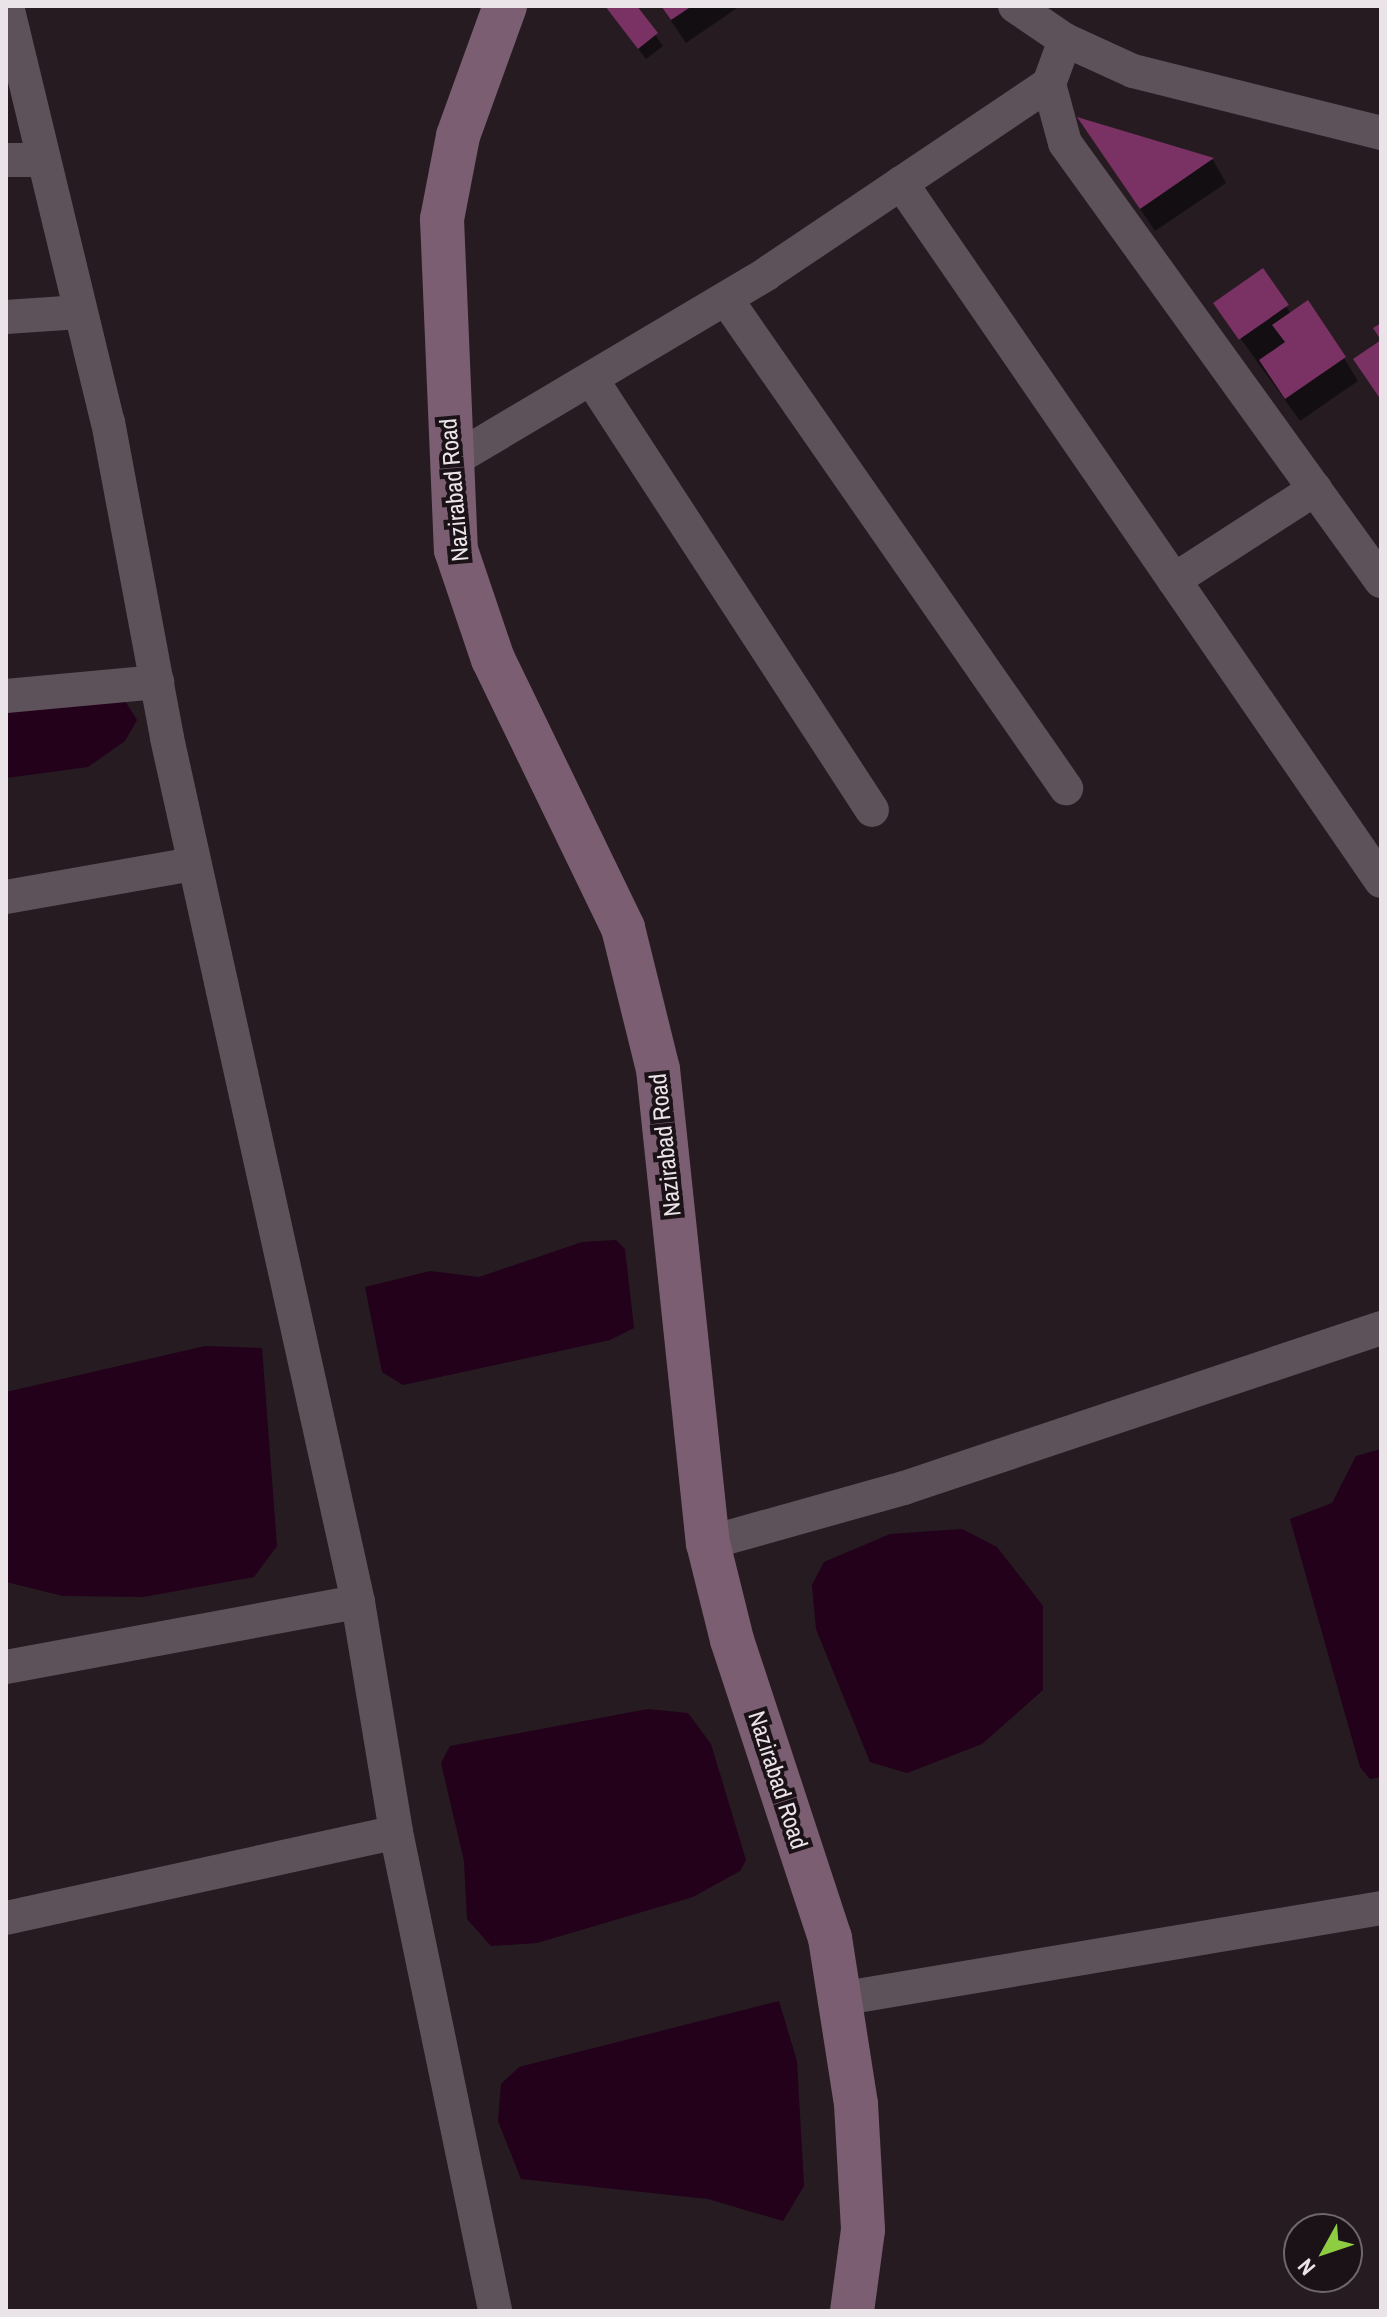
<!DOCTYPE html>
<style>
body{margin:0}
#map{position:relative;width:1387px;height:2317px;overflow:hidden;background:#251b21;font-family:"Archivo Narrow",sans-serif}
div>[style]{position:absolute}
.water>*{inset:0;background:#23011a}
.shadow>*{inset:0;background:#0007}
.building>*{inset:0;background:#7a3164;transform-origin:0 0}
.street>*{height:34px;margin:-17px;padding:0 17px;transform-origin:17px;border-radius:17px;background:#5d5259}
.secondary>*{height:44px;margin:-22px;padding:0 22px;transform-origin:22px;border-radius:22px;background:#7b5e71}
span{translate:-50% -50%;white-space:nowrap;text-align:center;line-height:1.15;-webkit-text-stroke:8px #1b1218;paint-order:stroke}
.street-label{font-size:24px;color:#eae4e8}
.frame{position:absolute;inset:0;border:8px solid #eae4e8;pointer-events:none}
.north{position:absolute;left:1283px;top:2213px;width:80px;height:80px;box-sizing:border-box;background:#1b1218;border:2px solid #6e666b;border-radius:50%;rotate:230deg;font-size:22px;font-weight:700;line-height:32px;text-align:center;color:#eae4e8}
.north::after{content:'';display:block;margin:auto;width:28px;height:36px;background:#8ecd42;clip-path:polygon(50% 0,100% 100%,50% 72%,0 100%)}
</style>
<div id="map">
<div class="water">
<i style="clip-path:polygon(120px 693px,137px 720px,125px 741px,88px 767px,6px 778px,6px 703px)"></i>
<i style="clip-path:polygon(616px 1240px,625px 1249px,634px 1328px,610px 1340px,403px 1385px,382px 1372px,365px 1287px,430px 1271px,479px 1277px,582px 1242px)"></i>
<i style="clip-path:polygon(205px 1346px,262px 1348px,277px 1546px,254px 1577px,143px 1597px,63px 1596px,6px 1582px,6px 1392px)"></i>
<i style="clip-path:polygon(1381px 1449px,1381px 1777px,1370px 1779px,1360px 1767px,1290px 1519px,1332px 1503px,1356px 1456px)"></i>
<i style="clip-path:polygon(962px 1529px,997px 1547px,1043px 1606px,1043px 1690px,982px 1744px,907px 1773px,870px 1762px,816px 1629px,812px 1585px,824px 1562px,890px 1534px)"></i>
<i style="clip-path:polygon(648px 1709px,688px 1713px,711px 1744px,746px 1860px,740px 1871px,693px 1897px,537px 1943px,491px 1946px,467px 1919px,464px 1861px,441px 1763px,450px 1746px)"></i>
<i style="clip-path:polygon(779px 2001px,797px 2061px,804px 2186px,783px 2221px,708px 2199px,521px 2179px,498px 2121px,501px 2084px,519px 2067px)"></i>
</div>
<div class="shadow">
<i style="clip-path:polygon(606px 6px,635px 6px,663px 46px,646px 59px)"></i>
<i style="clip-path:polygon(661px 6px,740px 6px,686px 43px)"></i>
<i style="clip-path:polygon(1081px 121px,1213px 160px,1226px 183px,1155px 231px)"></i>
<i style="clip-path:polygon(1262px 271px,1291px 314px,1344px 358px,1358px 381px,1300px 421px,1215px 303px)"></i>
</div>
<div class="building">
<i style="clip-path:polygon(605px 6px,637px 6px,658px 33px,638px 49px)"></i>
<i style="clip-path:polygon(661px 6px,692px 6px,671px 20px)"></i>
<i style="clip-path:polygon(1077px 117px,1214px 158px,1140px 209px)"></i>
<i style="left:1263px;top:268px;width:45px;height:61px;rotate:55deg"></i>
<i style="clip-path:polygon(1308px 300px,1346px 357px,1285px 399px,1259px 360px,1285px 342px,1272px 325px)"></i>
<i style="clip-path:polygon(1381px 323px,1381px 400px,1353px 359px,1381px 340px,1373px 328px)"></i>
</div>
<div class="street">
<i style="left:7px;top:6px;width:428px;rotate:76.4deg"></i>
<i style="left:108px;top:422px;width:321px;rotate:79.4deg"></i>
<i style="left:167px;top:738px;width:885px;rotate:77.53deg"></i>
<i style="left:358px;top:1602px;width:233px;rotate:80.6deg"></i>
<i style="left:396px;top:1832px;width:489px;rotate:78.3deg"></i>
<i style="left:1015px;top:6px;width:60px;rotate:34.2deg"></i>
<i style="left:1065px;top:40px;width:75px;rotate:24.5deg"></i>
<i style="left:1133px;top:71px;width:256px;rotate:14deg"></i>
<i style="left:1065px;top:40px;width:47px;rotate:110deg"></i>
<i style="left:1049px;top:84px;width:61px;rotate:74.8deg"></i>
<i style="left:1065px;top:143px;width:540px;rotate:54.19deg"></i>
<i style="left:6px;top:160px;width:37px"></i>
<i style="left:901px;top:183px;width:847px;rotate:55.48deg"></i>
<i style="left:726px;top:299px;width:596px;rotate:55.19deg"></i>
<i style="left:6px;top:317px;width:74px;rotate:-3.9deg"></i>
<i style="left:592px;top:380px;width:513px;rotate:56.93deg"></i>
<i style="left:450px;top:462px;width:368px;rotate:-30.7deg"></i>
<i style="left:766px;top:274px;width:341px;rotate:-33.9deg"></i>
<i style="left:1174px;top:580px;width:168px;rotate:-32.8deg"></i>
<i style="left:6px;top:696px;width:152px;rotate:-5.3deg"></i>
<i style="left:6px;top:897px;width:191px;rotate:-10deg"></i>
<i style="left:708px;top:1543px;width:204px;rotate:-15.7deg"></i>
<i style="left:904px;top:1488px;width:503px;rotate:-18.54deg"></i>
<i style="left:6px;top:1667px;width:358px;rotate:-10.5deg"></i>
<i style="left:6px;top:1918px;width:399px;rotate:-12.4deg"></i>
<i style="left:839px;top:1999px;width:550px;rotate:-9.53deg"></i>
</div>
<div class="secondary">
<i style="left:505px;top:6px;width:138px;rotate:109.9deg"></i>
<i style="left:458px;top:136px;width:85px;rotate:100.9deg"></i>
<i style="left:442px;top:219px;width:331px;rotate:87.6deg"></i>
<i style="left:456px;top:550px;width:115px;rotate:71.3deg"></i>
<i style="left:493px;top:659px;width:299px;rotate:64.2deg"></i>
<i style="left:623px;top:928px;width:145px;rotate:76.1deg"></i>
<i style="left:658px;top:1069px;width:477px;rotate:84deg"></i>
<i style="left:708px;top:1543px;width:100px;rotate:76.1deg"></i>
<i style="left:732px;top:1640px;width:314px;rotate:71.8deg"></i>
<i style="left:830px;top:1938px;width:168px;rotate:81.1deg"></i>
<i style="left:856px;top:2104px;width:126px;rotate:86.8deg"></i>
<i style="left:863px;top:2230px;width:82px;rotate:97.7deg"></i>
</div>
<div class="street-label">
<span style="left:454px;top:490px;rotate:-95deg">Nazirabad Road</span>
<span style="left:665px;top:1145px;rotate:-96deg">Nazirabad Road</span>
<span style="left:778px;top:1780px;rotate:72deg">Nazirabad Road</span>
</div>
<div class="frame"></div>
<div class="north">N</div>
</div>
